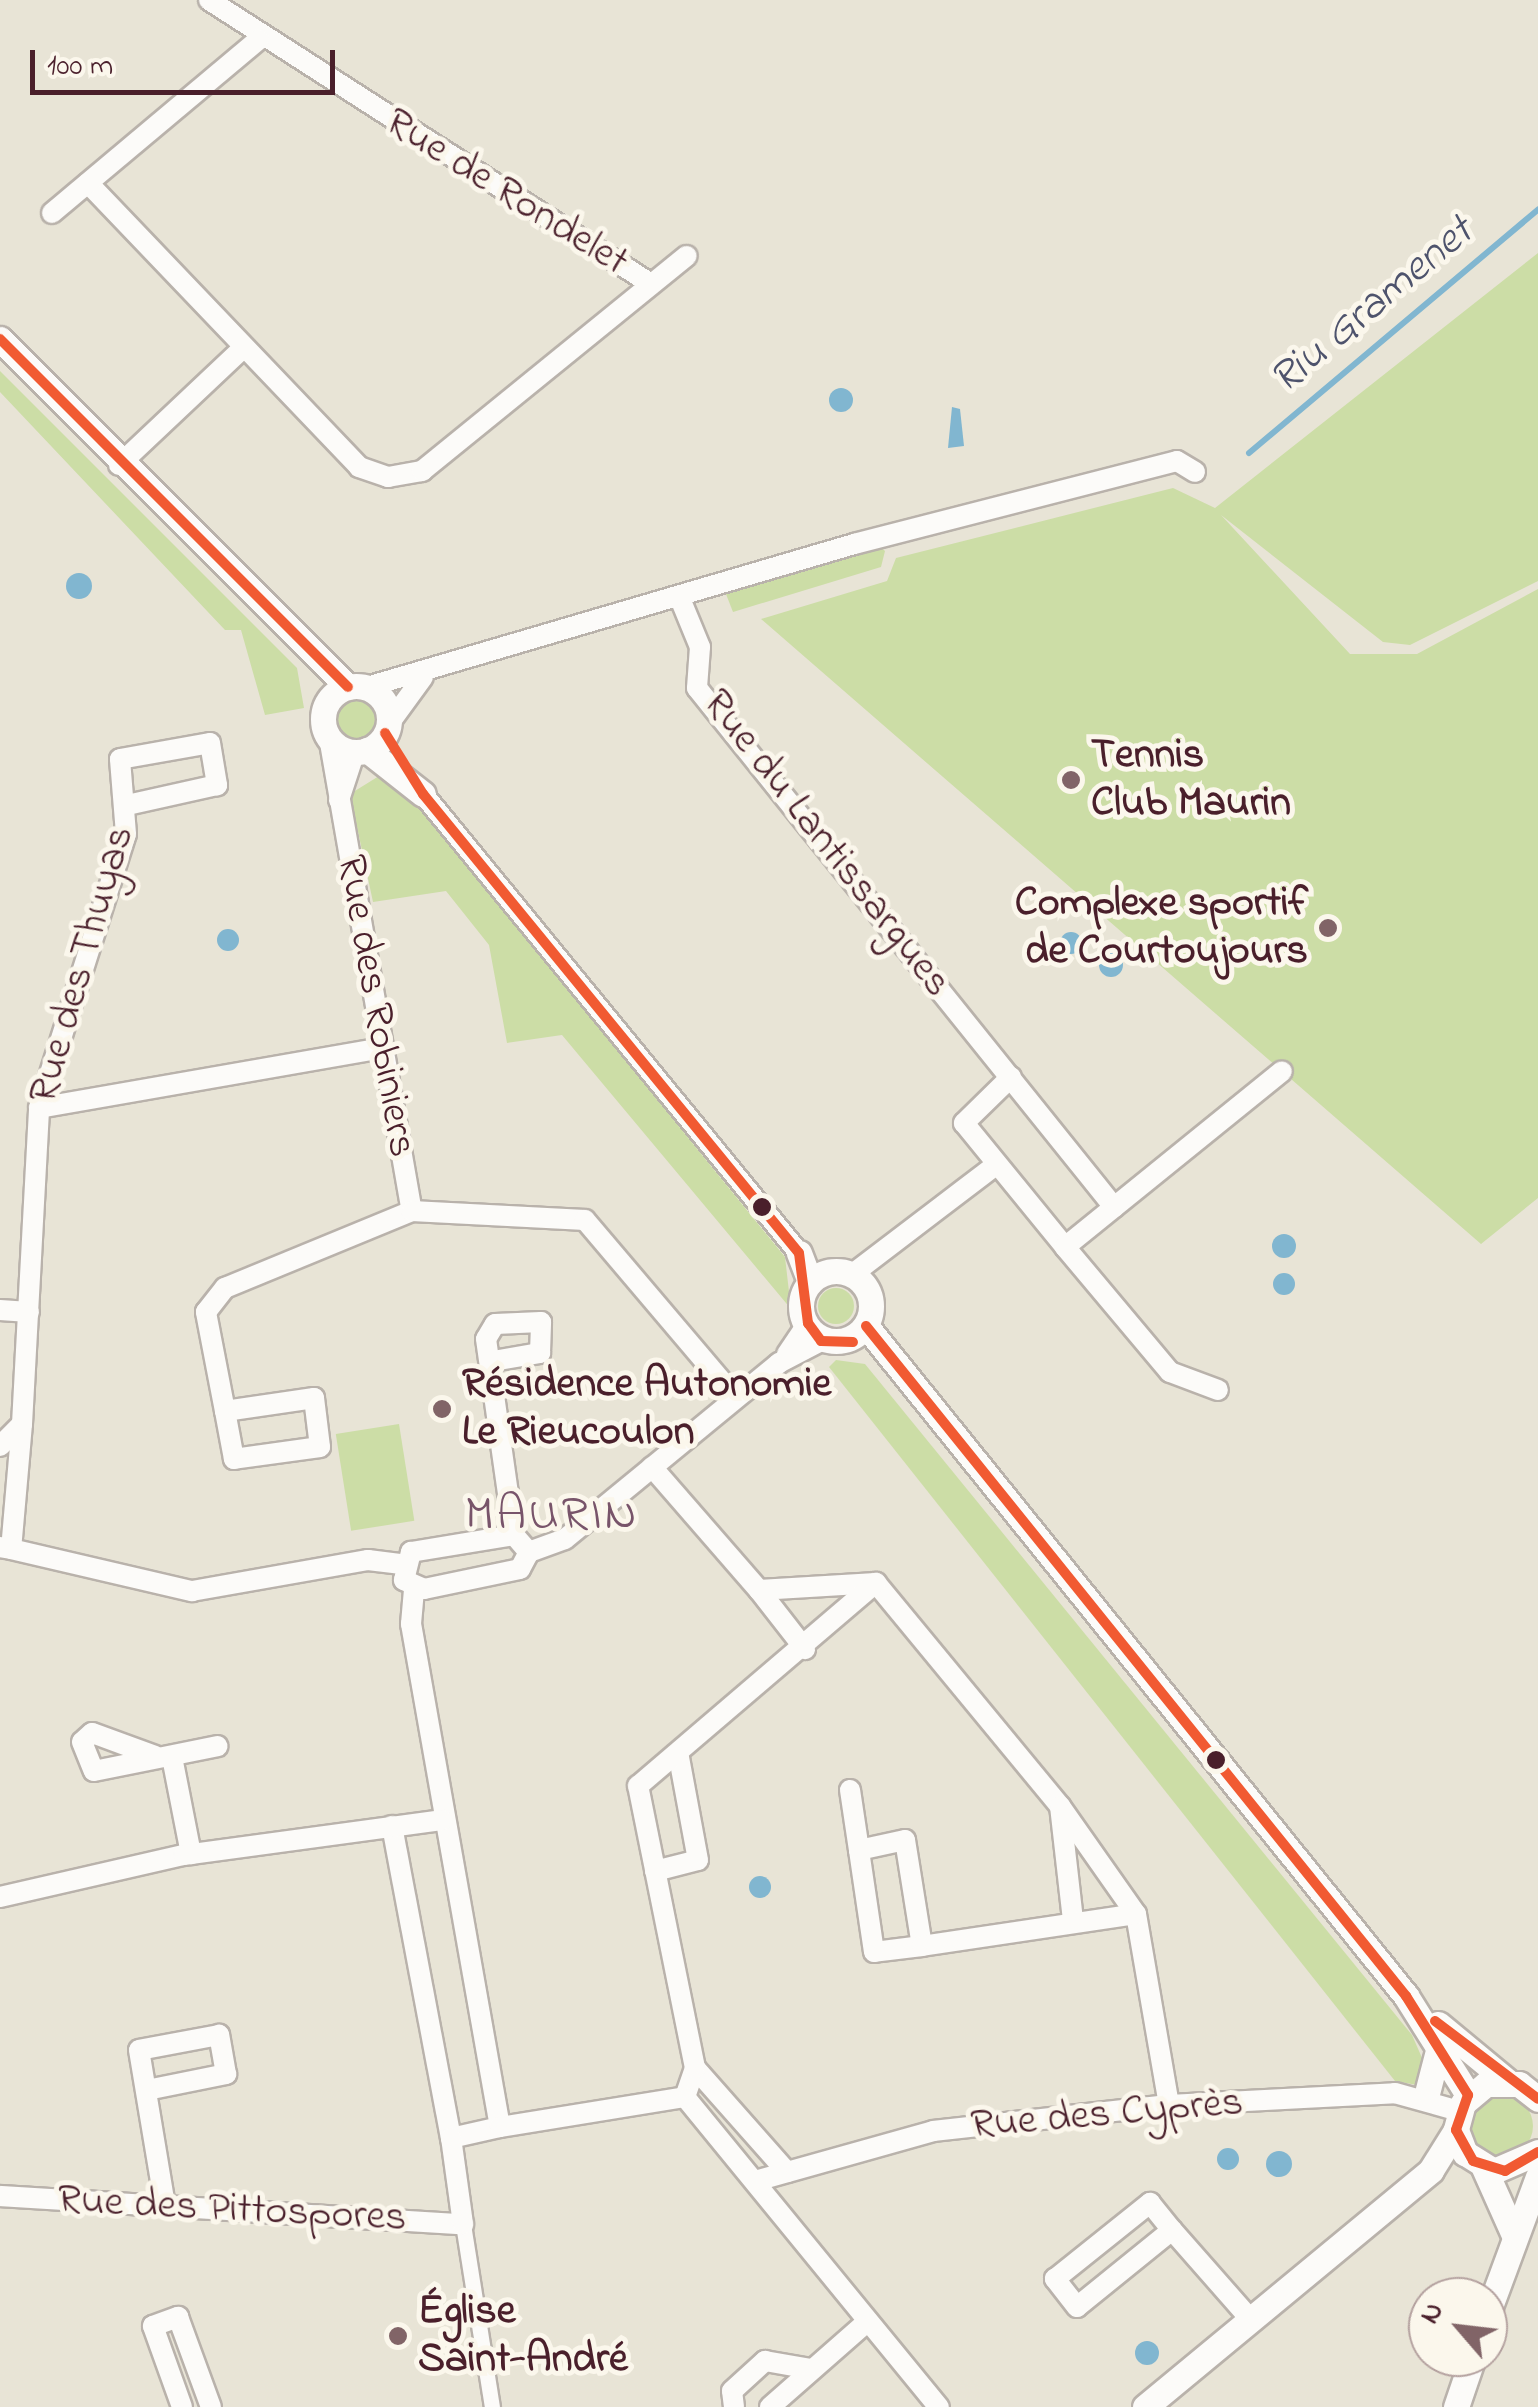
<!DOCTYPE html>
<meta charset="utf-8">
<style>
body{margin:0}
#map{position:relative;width:1538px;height:2407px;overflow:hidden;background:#e8e4d6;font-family:"Indie Flower",sans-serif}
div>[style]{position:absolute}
.green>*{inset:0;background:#ccdda6;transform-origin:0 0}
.round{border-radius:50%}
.water>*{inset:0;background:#81b6d0}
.stream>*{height:6px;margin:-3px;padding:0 3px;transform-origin:3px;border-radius:3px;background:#81b6d0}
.roads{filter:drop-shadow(2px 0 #b9b2ab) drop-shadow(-2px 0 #b9b2ab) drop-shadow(0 2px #b9b2ab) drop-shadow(0 -2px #b9b2ab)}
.pedestrian>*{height:15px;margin:-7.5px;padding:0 7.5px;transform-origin:7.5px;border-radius:7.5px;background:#fcfbf9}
.minor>*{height:20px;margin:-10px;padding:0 10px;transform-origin:10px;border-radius:10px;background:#fcfbf9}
.tertiary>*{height:25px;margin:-12.5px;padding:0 12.5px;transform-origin:12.5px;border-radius:12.5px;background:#fcfbf9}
.tertiary>.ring{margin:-12.5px;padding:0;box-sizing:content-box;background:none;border:25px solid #fcfbf9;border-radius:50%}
.bus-1>*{height:10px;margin:-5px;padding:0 5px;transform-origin:5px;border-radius:5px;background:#f15a32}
.dots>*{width:28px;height:28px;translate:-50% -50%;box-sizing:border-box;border:5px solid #fbf7ec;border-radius:50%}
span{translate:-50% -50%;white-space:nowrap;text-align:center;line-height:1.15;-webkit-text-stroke:10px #fbf7ec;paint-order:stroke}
.street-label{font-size:42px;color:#4a1f2b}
.poi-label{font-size:42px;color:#4a1f2b;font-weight:700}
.left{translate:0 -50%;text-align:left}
.right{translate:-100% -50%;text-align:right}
.water-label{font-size:45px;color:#4e536c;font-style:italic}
.quarter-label{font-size:48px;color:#78546a;letter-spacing:2.5px}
.north{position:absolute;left:1408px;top:2277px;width:100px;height:100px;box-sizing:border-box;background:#fbf7ec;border:2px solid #b4a19f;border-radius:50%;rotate:298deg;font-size:28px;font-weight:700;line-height:40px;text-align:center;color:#4a1f2b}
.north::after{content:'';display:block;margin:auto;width:35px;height:45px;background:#816467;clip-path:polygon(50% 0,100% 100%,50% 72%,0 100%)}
.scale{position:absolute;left:30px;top:50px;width:305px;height:45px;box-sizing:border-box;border:5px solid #4a1f2b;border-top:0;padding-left:12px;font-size:30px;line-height:35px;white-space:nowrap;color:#4a1f2b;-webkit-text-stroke:8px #fbf7ec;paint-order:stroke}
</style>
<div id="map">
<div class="green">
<i style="clip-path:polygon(1538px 253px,1538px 581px,1410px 645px,1383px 642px,1221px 515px,1350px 654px,1417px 654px,1538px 589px,1538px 1198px,1481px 1244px,761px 619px,887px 581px,896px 558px,1173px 488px,1215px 508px)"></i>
<i style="clip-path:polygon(0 371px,297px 668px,304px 708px,265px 715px,241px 630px,225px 630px,0 392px)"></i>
<i style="clip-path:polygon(877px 544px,885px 551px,881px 567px,733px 612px,724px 589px)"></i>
<i class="round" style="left:337px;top:699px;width:40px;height:40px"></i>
<i style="clip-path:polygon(379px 776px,412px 798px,785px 1257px,791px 1309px,562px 1035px,507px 1043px,489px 945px,446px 891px,373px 902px,350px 794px)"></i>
<i class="round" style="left:818px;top:1288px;width:36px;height:36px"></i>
<i style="clip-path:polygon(836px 1360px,865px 1364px,1412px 2035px,1426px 2067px,1417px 2085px,1395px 2081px,829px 1367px)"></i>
<i style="left:399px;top:1424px;width:98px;height:64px;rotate:81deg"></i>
<i class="round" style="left:1471px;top:2095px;width:62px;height:62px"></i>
</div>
<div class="water">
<i class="round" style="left:829px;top:388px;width:24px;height:24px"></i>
<i style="clip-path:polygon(952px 407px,960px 409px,964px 446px,948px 448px)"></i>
<i class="round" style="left:66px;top:573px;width:26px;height:26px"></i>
<i class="round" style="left:217px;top:929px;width:22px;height:22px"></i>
<i class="round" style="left:1060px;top:932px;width:22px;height:22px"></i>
<i class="round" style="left:1099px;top:953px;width:24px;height:24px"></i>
<i class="round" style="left:1272px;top:1234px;width:24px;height:24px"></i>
<i class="round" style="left:1273px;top:1273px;width:22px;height:22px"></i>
<i class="round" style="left:749px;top:1876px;width:22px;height:22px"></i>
<i class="round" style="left:1217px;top:2148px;width:22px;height:22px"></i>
<i class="round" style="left:1266px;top:2151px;width:26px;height:26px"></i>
<i class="round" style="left:1135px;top:2341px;width:24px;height:24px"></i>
</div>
<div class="stream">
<i style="left:1249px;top:453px;width:378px;rotate:-40.1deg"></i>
</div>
<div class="roads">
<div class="pedestrian">
<i style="left:463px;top:2224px;width:185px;rotate:81deg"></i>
</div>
<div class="minor">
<i style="left:209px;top:0;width:525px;rotate:32.72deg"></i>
<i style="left:88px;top:183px;width:393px;rotate:46.3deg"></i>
<i style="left:359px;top:467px;width:31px;rotate:19deg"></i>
<i style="left:388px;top:477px;width:35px;rotate:-10deg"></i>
<i style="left:422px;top:471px;width:341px;rotate:-39.1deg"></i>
<i style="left:52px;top:213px;width:270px;rotate:-40deg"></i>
<i style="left:119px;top:465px;width:169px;rotate:-43.3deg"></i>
<i style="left:679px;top:596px;width:55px;rotate:67.6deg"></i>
<i style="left:700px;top:647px;width:41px;rotate:94.2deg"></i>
<i style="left:697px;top:688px;width:666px;rotate:51.22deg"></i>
<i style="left:367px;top:687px;width:508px;rotate:-16.36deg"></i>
<i style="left:854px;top:544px;width:333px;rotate:-14.4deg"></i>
<i style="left:1177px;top:461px;width:21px;rotate:31deg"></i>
<i style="left:388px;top:725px;width:59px;rotate:-53.9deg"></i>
<i style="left:329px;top:737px;width:481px;rotate:80.1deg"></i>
<i style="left:423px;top:794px;width:593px;rotate:50.68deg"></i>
<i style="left:339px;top:800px;width:52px;rotate:-71.9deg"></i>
<i style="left:1011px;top:1077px;width:66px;rotate:135.6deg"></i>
<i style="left:964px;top:1123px;width:160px;rotate:50.8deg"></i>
<i style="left:1065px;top:1247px;width:279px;rotate:-39deg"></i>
<i style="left:39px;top:1108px;width:348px;rotate:-9.9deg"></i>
<i style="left:1065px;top:1247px;width:163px;rotate:50deg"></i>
<i style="left:1170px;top:1372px;width:51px;rotate:20.6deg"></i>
<i style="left:854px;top:1273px;width:178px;rotate:-37.3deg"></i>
<i style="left:0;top:1310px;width:29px;rotate:4deg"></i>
<i style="left:787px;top:1354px;width:37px;rotate:-56deg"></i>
<i style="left:493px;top:1361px;width:48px;rotate:-9.7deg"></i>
<i style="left:540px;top:1353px;width:31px;rotate:-88deg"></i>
<i style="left:541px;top:1322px;width:46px;rotate:177.5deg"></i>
<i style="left:495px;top:1324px;width:17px;rotate:121deg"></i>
<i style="left:486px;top:1339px;width:198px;rotate:81.9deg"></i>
<i style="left:314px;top:1398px;width:49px;rotate:83deg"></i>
<i style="left:320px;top:1447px;width:87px;rotate:172.1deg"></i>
<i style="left:234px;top:1459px;width:49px;rotate:-100.6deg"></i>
<i style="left:225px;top:1411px;width:90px;rotate:-8.3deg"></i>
<i style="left:225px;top:1411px;width:101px;rotate:-100.9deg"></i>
<i style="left:206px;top:1312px;width:31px;rotate:-52deg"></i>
<i style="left:225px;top:1288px;width:202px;rotate:-22.4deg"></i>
<i style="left:412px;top:1211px;width:173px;rotate:3deg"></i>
<i style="left:585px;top:1220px;width:233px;rotate:49.7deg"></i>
<i style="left:22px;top:1424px;width:316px;rotate:-86.9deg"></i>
<i style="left:39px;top:1108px;width:287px;rotate:-72.4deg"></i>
<i style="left:126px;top:834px;width:75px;rotate:-94.6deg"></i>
<i style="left:120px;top:759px;width:91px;rotate:-10.1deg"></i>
<i style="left:210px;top:743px;width:43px;rotate:80.5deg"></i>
<i style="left:217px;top:785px;width:92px;rotate:167.5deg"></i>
<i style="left:0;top:1446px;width:31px;rotate:-45deg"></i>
<i style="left:22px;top:1424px;width:125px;rotate:95deg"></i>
<i style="left:11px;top:1549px;width:11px;rotate:-170deg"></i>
<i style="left:652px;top:1467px;width:163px;rotate:49deg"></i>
<i style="left:759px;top:1590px;width:117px;rotate:-3.4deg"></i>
<i style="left:876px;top:1583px;width:289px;rotate:50.5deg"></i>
<i style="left:1060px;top:1806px;width:132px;rotate:54.9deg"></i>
<i style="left:1136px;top:1914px;width:194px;rotate:80.2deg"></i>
<i style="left:514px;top:1535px;width:23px;rotate:49deg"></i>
<i style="left:529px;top:1552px;width:19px;rotate:118deg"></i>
<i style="left:520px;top:1569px;width:98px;rotate:168.2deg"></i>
<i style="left:424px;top:1589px;width:22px;rotate:-156deg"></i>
<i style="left:404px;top:1580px;width:29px;rotate:-76deg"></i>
<i style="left:411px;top:1552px;width:104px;rotate:-9.4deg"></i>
<i style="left:11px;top:1549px;width:186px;rotate:13.1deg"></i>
<i style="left:192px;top:1591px;width:179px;rotate:-10deg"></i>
<i style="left:368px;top:1560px;width:34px;rotate:7deg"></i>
<i style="left:529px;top:1552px;width:38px;rotate:-20deg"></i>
<i style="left:565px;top:1539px;width:277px;rotate:-39.4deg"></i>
<i style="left:779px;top:1363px;width:47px;rotate:-27.6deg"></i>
<i style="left:759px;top:1590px;width:75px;rotate:52.1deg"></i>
<i style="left:155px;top:1756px;width:67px;rotate:-159.9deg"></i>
<i style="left:92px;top:1733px;width:13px;rotate:138deg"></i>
<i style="left:82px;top:1742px;width:31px;rotate:68deg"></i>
<i style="left:94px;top:1771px;width:126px;rotate:-11.4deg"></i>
<i style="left:172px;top:1757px;width:99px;rotate:78.9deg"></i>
<i style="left:850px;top:1790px;width:61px;rotate:81.5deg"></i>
<i style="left:1060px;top:1806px;width:115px;rotate:83.5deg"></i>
<i style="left:392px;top:1826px;width:318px;rotate:79.3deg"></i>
<i style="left:451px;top:2138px;width:50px;rotate:-12.7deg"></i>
<i style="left:500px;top:2127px;width:511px;rotate:-100.03deg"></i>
<i style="left:411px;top:1624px;width:35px;rotate:-85deg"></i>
<i style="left:905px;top:1840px;width:107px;rotate:80.9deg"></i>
<i style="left:922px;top:1946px;width:48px;rotate:172.9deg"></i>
<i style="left:874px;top:1952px;width:103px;rotate:-98.4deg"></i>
<i style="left:859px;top:1850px;width:47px;rotate:-12.3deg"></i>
<i style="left:655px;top:1871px;width:44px;rotate:-14.3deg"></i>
<i style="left:698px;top:1860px;width:105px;rotate:-100.5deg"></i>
<i style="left:0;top:1897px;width:189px;rotate:-12.9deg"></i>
<i style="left:184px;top:1855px;width:261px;rotate:-7.7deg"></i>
<i style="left:922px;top:1946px;width:216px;rotate:-8.5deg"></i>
<i style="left:695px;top:2068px;width:139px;rotate:48.5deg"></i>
<i style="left:147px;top:2090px;width:81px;rotate:-11.4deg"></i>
<i style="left:226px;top:2074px;width:40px;rotate:-100deg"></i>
<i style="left:219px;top:2035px;width:81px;rotate:169.4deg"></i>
<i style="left:139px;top:2050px;width:158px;rotate:80.5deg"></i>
<i style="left:685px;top:2097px;width:31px;rotate:-71deg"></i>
<i style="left:695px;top:2068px;width:288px;rotate:-101.4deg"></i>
<i style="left:638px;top:1786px;width:313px;rotate:-40.5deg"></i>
<i style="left:685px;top:2097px;width:401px;rotate:50.7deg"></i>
<i style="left:500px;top:2127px;width:187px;rotate:-9.2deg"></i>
<i style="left:759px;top:2180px;width:181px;rotate:-15.7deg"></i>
<i style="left:933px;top:2131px;width:237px;rotate:-6.3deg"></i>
<i style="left:1169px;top:2105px;width:226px;rotate:-3deg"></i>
<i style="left:1395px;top:2093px;width:66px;rotate:15.7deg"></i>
<i style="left:0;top:2196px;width:464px;rotate:3.5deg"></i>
<i style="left:463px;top:2224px;width:87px;rotate:-97.9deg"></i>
<i style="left:1150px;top:2203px;width:35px;rotate:51deg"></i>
<i style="left:1172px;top:2230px;width:122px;rotate:141deg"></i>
<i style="left:1077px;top:2307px;width:36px;rotate:-128deg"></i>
<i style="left:1055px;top:2279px;width:122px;rotate:-38.7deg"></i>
<i style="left:1172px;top:2230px;width:120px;rotate:48.7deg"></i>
<i style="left:182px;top:2407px;width:86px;rotate:-109.7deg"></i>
<i style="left:153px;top:2326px;width:27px;rotate:-20deg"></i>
<i style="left:178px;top:2317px;width:96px;rotate:69.9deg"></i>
<i style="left:734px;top:2407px;width:16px;rotate:-97deg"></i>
<i style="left:732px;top:2391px;width:45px;rotate:-42.3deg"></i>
<i style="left:765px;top:2361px;width:47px;rotate:9.9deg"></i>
<i style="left:770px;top:2407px;width:130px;rotate:-41.3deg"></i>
</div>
<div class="tertiary">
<i style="left:0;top:339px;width:492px;rotate:45deg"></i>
<i class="ring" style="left:323px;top:686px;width:41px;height:41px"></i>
<i style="left:367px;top:750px;width:71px;rotate:38.2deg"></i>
<i style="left:799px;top:1253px;width:31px;rotate:69deg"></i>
<i class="ring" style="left:801px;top:1271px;width:45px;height:45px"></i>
<i style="left:866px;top:1326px;width:861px;rotate:51.13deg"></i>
<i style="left:1406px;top:1996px;width:117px;rotate:57.9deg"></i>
<i style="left:1438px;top:2024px;width:89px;rotate:39.6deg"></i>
<i style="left:1426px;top:2097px;width:56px;rotate:-75.5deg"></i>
<i style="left:1538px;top:2099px;width:24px;rotate:-142deg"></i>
<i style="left:1519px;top:2084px;width:33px;rotate:180deg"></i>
<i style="left:1486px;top:2084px;width:30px;rotate:140deg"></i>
<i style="left:1463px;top:2103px;width:28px;rotate:105deg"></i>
<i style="left:1456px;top:2130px;width:25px;rotate:69deg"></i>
<i style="left:1465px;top:2153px;width:34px;rotate:32deg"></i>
<i style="left:1494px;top:2171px;width:48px;rotate:-23.4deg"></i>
<i style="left:1484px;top:2168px;width:73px;rotate:65.9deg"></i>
<i style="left:1488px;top:2312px;width:144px;rotate:-69.7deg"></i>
<i style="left:1145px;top:2407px;width:371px;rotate:-39.6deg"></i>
<i style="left:1431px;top:2170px;width:47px;rotate:-58deg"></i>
<i style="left:1456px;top:2407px;width:53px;rotate:-71.2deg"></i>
</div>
</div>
<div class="bus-1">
<i style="left:0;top:339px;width:492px;rotate:45deg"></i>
<i style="left:385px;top:733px;width:72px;rotate:58.1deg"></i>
<i style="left:423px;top:794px;width:593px;rotate:50.68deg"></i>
<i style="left:799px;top:1253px;width:71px;rotate:82.7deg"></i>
<i style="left:808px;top:1323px;width:22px;rotate:54deg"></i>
<i style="left:821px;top:1341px;width:32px;rotate:2deg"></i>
<i style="left:866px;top:1326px;width:861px;rotate:51.13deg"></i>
<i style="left:1406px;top:1996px;width:117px;rotate:57.9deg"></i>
<i style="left:1435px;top:2021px;width:129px;rotate:37.1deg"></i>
<i style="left:1468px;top:2095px;width:37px;rotate:109deg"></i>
<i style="left:1456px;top:2130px;width:35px;rotate:61deg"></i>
<i style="left:1473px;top:2161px;width:34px;rotate:17deg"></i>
<i style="left:1505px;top:2171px;width:38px;rotate:-30deg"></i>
</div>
<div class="dots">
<i style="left:1071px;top:780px;background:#816467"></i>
<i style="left:1328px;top:928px;background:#816467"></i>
<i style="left:762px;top:1207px;background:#4a1f2b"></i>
<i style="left:442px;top:1409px;background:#816467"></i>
<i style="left:1216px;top:1760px;background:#4a1f2b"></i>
<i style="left:398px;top:2336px;background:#816467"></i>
</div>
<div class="street-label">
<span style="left:506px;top:193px;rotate:32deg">Rue de Rondelet</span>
<span style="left:826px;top:844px;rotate:52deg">Rue du Lantissargues</span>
<span style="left:83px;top:965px;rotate:-74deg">Rue des Thuyas</span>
<span style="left:375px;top:1006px;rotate:80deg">Rue des Robiniers</span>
<span style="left:1107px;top:2115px;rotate:-5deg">Rue des Cyprès</span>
<span style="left:232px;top:2210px;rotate:3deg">Rue des Pittospores</span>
</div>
<div class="poi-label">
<span class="left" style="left:1091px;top:780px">Tennis<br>Club Maurin</span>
<span class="right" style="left:1308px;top:928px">Complexe sportif<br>de Courtoujours</span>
<span class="left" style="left:462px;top:1409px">Résidence Autonomie<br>Le Rieucoulon</span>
<span class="left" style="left:418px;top:2336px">Église<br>Saint-André</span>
</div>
<div class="water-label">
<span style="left:1373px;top:307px;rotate:-40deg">Riu Gramenet</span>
</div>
<div class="quarter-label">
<span style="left:552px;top:1517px">MAURIN</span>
</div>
<div class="north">N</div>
<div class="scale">100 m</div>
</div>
